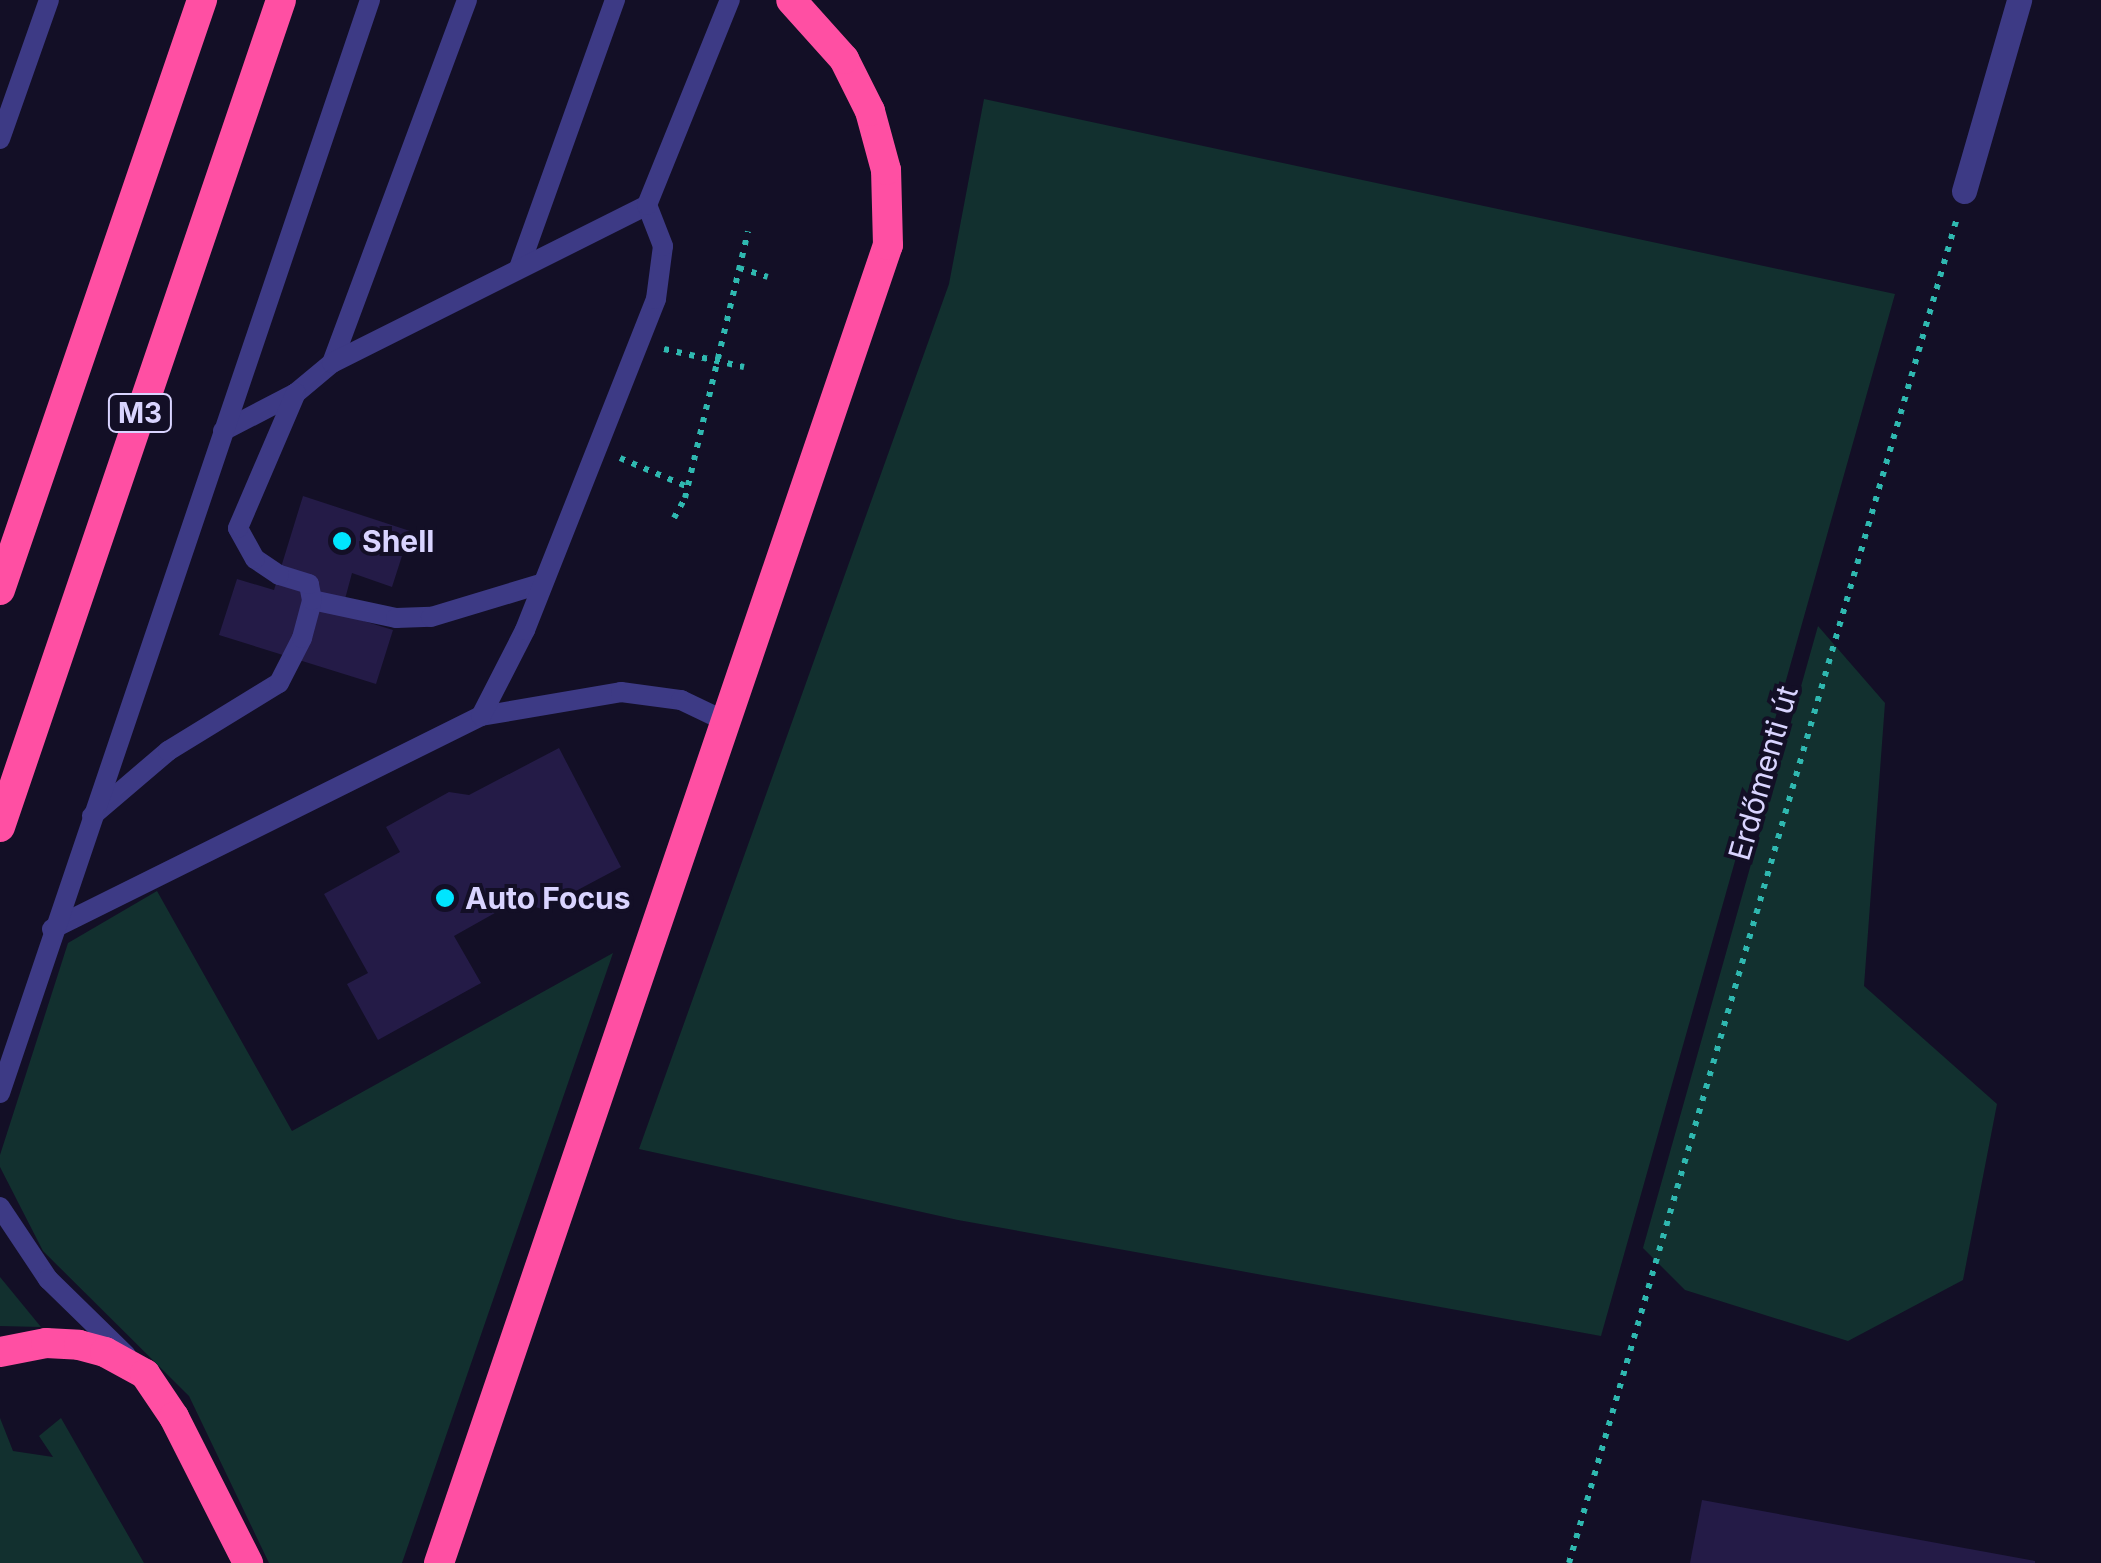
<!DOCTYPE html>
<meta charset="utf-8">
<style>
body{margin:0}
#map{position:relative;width:2101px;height:1563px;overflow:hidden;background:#130f26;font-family:Inter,sans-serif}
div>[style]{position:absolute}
.green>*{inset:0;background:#12302f}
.building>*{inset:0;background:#241b47}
.path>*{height:6px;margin-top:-3px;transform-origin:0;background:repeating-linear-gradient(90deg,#2fb8b0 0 5px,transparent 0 13px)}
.lane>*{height:20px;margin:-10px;padding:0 10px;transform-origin:10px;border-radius:10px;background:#3d3a85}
.street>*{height:25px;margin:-12.5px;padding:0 12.5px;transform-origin:12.5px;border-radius:12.5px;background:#3d3a85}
.highway>*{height:30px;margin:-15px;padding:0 15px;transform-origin:15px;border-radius:15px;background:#ff4fa3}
.dots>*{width:28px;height:28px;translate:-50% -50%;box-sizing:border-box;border:5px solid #130f26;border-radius:50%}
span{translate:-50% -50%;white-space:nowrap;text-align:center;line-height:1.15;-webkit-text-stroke:8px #130f26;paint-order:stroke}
.shield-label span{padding:2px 8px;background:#130f26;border:2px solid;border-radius:8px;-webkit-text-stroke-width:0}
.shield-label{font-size:28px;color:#d9d4ff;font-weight:700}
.poi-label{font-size:30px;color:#d9d4ff;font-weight:700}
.left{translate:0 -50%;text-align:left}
.street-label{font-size:30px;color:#d9d4ff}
</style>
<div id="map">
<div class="green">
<i style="clip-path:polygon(984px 99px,1895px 294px,1601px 1336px,958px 1220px,639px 1149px,949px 284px)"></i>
<i style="clip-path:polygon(1818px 626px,1885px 703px,1864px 986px,1997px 1104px,1963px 1280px,1848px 1341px,1685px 1290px,1643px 1248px)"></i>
<i style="clip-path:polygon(157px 891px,292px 1131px,613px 953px,402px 1563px,269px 1563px,189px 1396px,43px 1251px,0 1167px,0 1155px,68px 943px)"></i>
<i style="clip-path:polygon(0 1277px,41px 1327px,0 1326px)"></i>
<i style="clip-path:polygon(0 1418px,13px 1451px,53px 1457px,39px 1436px,61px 1418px,144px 1563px,0 1563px)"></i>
</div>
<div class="building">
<i style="clip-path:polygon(303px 496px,410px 531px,392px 587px,352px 573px,341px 614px,393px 630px,376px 684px,219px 635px,237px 579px,274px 590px)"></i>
<i style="clip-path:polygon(559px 748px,621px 867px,542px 909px,516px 901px,454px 936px,481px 983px,378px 1040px,347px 984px,368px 973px,324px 894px,400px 852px,386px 827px,449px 792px,469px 795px)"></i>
<i style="clip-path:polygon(1702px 1500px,2035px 1561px,2035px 1563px,1690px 1563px)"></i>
</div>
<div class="path">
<i style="left:739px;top:268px;width:30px;rotate:17deg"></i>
<i style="left:664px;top:349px;width:82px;rotate:12.7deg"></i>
<i style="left:620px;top:458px;width:74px;rotate:23.1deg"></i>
<i style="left:674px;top:518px;width:23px;rotate:-61deg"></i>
<i style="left:685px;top:498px;width:274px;rotate:-76.7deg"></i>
<i style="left:1569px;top:1563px;width:1397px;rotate:-73.91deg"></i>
</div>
<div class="lane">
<i style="left:0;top:139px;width:147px;rotate:-70.6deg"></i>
<i style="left:519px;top:268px;width:285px;rotate:-70.3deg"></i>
<i style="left:332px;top:363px;width:387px;rotate:-69.6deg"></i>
<i style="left:223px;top:431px;width:82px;rotate:-27.5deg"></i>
<i style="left:296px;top:393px;width:47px;rotate:-39.8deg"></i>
<i style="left:332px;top:363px;width:352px;rotate:-26.6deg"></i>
<i style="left:312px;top:600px;width:86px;rotate:12.1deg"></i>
<i style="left:396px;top:618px;width:35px;rotate:-2deg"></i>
<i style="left:431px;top:617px;width:114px;rotate:-16.8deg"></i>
<i style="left:481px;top:716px;width:142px;rotate:-9.7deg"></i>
<i style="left:621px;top:692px;width:61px;rotate:7.6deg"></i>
<i style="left:681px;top:700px;width:51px;rotate:25.6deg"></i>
<i style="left:92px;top:816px;width:100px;rotate:-40.5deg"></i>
<i style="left:168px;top:751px;width:130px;rotate:-31.5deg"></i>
<i style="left:279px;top:683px;width:51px;rotate:-62.9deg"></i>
<i style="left:302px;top:638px;width:39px;rotate:-75deg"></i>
<i style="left:312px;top:600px;width:16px;rotate:-101deg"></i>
<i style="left:309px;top:584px;width:31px;rotate:-163deg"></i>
<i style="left:279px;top:575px;width:29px;rotate:-146deg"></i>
<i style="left:255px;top:559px;width:35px;rotate:-119deg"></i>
<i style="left:238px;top:528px;width:147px;rotate:-66.8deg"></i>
<i style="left:52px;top:929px;width:479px;rotate:-26.4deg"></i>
<i style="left:481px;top:716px;width:97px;rotate:-62.9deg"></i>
<i style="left:525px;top:630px;width:356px;rotate:-68.4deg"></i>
<i style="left:656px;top:299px;width:53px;rotate:-82.5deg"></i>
<i style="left:663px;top:246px;width:44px;rotate:-111.3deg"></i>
<i style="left:647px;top:205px;width:221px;rotate:-68deg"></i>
<i style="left:0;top:1093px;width:1154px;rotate:-71.3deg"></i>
<i style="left:0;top:1207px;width:87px;rotate:56.3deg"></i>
<i style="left:48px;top:1279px;width:109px;rotate:44.3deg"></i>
</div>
<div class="street">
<i style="left:1964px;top:191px;width:199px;rotate:-73.9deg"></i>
</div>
<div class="highway">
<i style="left:0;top:590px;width:624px;rotate:-71.1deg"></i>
<i style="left:0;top:827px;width:873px;rotate:-71.23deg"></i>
<i style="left:0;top:1352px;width:47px;rotate:-11.1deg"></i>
<i style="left:46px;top:1343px;width:33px;rotate:3deg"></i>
<i style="left:79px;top:1345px;width:27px;rotate:15deg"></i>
<i style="left:105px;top:1352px;width:46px;rotate:28.8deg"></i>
<i style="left:145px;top:1374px;width:52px;rotate:56deg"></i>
<i style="left:174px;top:1417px;width:164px;rotate:63.1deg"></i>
<i style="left:439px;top:1563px;width:1392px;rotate:-71.19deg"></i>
<i style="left:888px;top:245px;width:75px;rotate:-91.5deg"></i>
<i style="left:886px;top:170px;width:61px;rotate:-105.2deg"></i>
<i style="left:870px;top:111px;width:58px;rotate:-116.6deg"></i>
<i style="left:844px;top:59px;width:79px;rotate:-131.9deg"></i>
</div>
<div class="dots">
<i style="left:342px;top:541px;background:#00e5ff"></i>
<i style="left:445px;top:898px;background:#00e5ff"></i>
</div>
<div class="shield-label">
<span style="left:140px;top:413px">M3</span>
</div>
<div class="poi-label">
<span class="left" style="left:362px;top:541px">Shell</span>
<span class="left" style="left:465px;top:898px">Auto Focus</span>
</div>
<div class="street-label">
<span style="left:1763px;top:773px;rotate:-74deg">Erdőmenti út</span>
</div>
</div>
